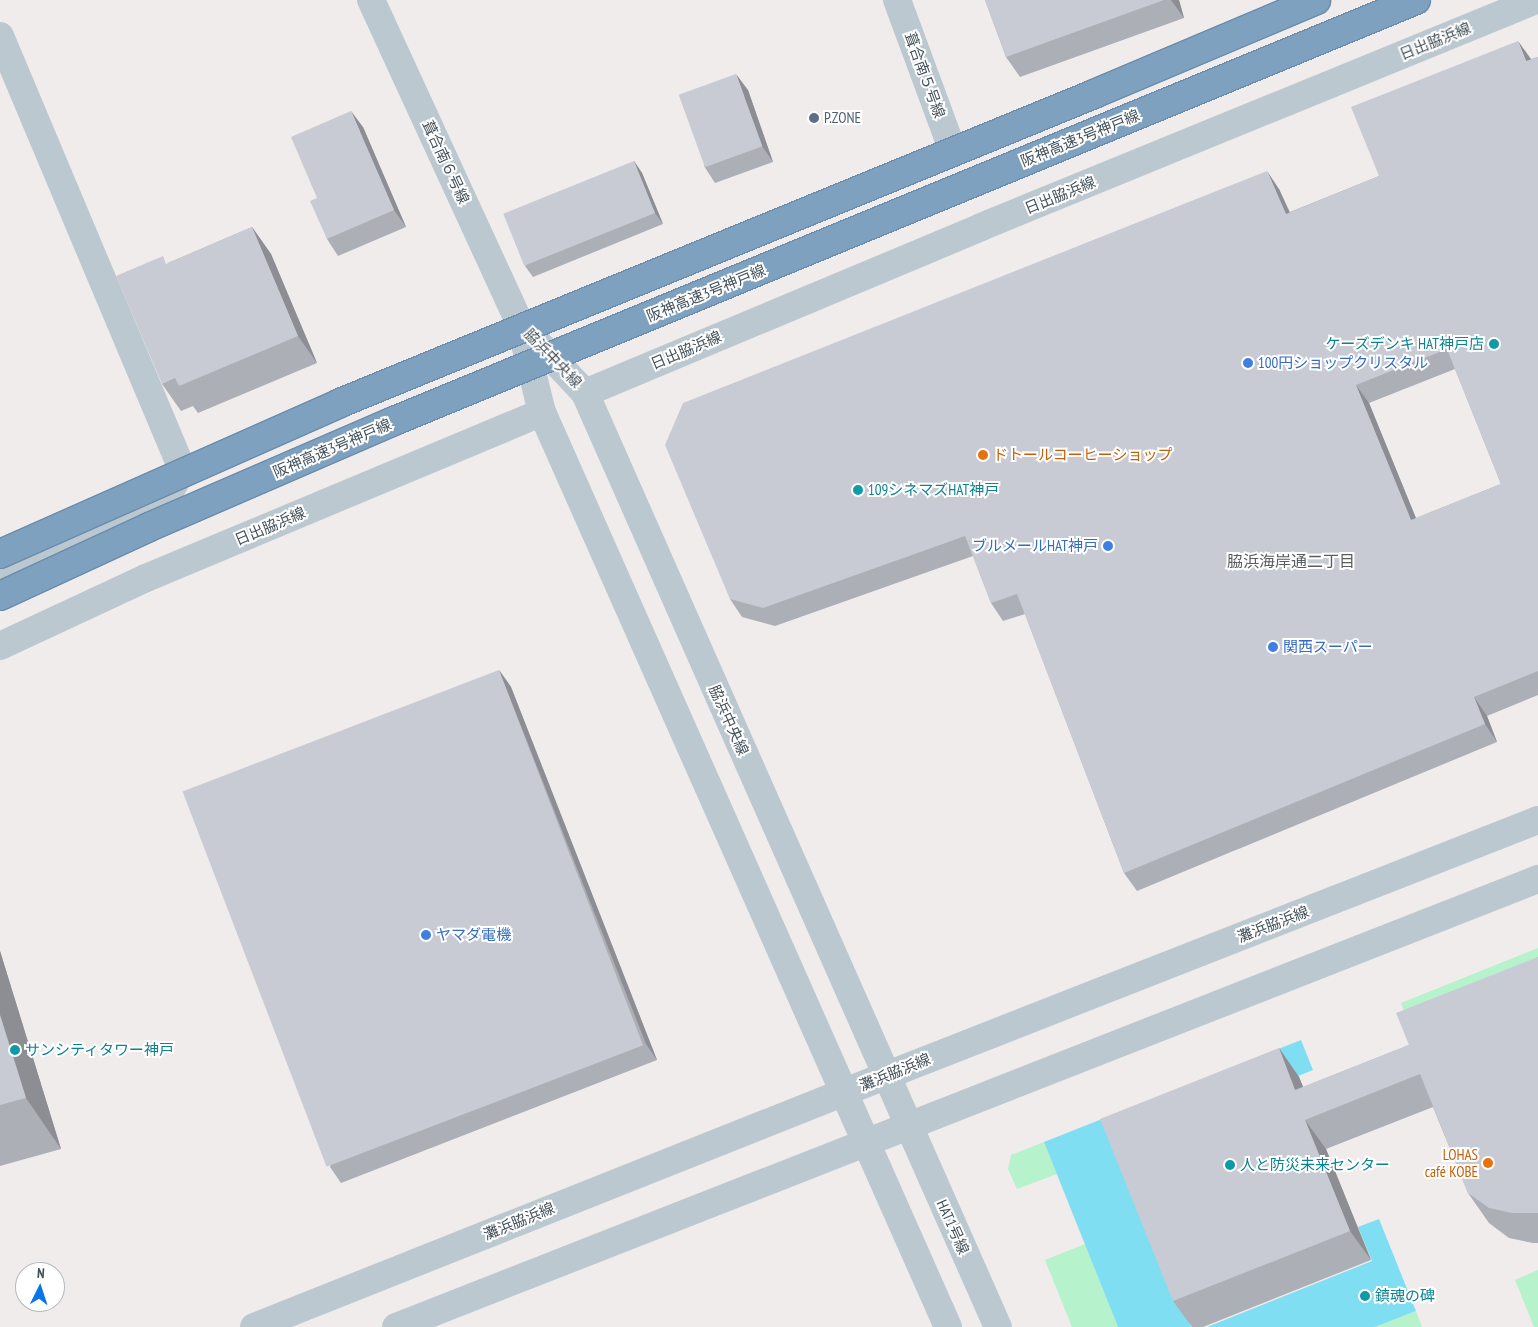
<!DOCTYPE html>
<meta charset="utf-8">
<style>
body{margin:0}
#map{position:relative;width:1538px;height:1327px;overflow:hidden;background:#f0ecec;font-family:"PT Sans Narrow","Noto Sans JP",sans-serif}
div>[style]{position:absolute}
.green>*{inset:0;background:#b6f2cb}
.water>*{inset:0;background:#7fdef2}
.minor>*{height:28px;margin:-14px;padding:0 14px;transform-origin:14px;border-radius:14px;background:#bbc8d0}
.bridges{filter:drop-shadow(1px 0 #6b8cac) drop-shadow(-1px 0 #6b8cac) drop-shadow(0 1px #6b8cac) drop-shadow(0 -1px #6b8cac)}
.highway-bridge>*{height:28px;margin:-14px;padding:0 14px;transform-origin:14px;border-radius:14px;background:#7fa1c0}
.wall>*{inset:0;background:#acafb5}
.shaded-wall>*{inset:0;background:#8c8e94}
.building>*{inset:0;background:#c8cbd3;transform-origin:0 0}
.dots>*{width:14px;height:14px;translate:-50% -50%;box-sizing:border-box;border:2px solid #fff;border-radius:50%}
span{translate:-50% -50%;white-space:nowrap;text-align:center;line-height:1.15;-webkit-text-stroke:4px #fff;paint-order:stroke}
.street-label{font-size:15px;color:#43515b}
.service-label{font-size:15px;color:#4e5e75}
.left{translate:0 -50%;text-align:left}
.culture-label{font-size:15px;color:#0d838f}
.right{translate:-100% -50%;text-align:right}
.shop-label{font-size:15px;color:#366cbe}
.food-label{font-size:15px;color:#c56008}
.neighbourhood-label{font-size:16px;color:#595d62}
.north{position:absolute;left:15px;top:1262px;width:50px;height:50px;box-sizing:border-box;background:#fff;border:1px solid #b4b9bd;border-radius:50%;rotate:4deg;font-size:14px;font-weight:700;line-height:20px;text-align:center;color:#43515b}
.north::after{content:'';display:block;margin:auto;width:18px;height:22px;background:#0a74eb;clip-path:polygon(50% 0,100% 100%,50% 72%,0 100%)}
</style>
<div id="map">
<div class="green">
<i style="clip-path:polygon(1538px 948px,1538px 965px,1406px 1016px,1401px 1003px)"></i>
<i style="clip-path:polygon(1044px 1142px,1057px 1174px,1017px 1189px,1008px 1169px,1011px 1155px)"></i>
<i style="clip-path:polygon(1085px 1244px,1118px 1327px,1072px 1327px,1045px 1260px)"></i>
<i style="clip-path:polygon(1538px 1270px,1538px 1327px,1534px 1327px,1515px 1280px)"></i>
<i style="clip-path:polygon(1416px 1311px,1422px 1327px,1375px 1327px)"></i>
</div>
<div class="water">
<i style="clip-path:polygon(1301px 1040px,1313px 1070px,1119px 1148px,1191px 1327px,1118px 1327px,1044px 1142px)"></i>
<i style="clip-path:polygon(1379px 1219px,1416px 1311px,1375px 1327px,1207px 1327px,1372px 1261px,1358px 1227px)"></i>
</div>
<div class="minor">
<i style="left:371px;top:0;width:357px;rotate:65.3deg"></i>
<i style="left:520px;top:324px;width:91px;rotate:76deg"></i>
<i style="left:542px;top:412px;width:1001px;rotate:66.07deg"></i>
<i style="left:897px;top:0;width:159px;rotate:69.7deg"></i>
<i style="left:0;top:36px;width:471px;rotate:67.2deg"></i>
<i style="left:536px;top:341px;width:71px;rotate:46.7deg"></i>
<i style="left:585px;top:393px;width:1021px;rotate:66.15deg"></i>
<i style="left:585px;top:393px;width:429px;rotate:-22.7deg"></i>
<i style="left:981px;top:227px;width:600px;rotate:-22.25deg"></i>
<i style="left:0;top:575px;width:181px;rotate:-24.4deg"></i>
<i style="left:165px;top:500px;width:34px;rotate:-60deg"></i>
<i style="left:0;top:646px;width:161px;rotate:-25deg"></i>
<i style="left:146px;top:578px;width:429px;rotate:-22.7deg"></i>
<i style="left:254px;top:1327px;width:679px;rotate:-21.69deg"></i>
<i style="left:885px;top:1076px;width:701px;rotate:-21.41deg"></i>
<i style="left:396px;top:1327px;width:1227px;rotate:-21.42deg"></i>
</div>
<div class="bridges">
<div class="highway-bridge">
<i style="left:0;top:554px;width:372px;rotate:-23.9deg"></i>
<i style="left:340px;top:403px;width:815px;rotate:-22.28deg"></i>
<i style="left:1094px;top:94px;width:241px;rotate:-22.9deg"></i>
<i style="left:0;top:596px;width:164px;rotate:-24.8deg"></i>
<i style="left:149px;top:527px;width:267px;rotate:-23.4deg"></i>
<i style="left:394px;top:421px;width:1105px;rotate:-22.39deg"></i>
</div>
</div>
<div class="wall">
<i style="clip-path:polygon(985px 0,1179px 0,1184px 18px,1020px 77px,1006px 57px)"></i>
<i style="clip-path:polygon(evenodd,1538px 57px,1538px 695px,1487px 716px,1497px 742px,1137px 891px,1124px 873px,1025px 614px,1003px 621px,991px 603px,973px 556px,775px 626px,742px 617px,730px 599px,1279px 189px,1290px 212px,1379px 176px,1531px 59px,1538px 57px,1455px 369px,1501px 484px,1416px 518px,1369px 403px,1455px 369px)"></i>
<i style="clip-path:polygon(748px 90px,773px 162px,715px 183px,704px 166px)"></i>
<i style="clip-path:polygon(363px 127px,406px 227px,338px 256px,327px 239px,317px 198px)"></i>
<i style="clip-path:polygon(634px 161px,642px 173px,663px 224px,533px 277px,525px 266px)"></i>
<i style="clip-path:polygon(252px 227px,271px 254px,317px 363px,198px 413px,193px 406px,181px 411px,162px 384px,168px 263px)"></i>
<i style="clip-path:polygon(499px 670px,511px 687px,657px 1060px,341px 1183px,330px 1167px)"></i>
<i style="clip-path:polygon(0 951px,61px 1149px,0 1166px)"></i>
<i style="clip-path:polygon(1538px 957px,1538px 1243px,1533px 1243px,1509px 1238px,1489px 1223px,1468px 1193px,1433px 1107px,1326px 1149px,1371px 1260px,1203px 1327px,1192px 1327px,1173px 1301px,1279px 1048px,1299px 1077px,1303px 1087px,1409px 1045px)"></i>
</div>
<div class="shaded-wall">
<i style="clip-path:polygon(1171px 0,1179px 0,1184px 18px)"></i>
<i style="clip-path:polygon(1518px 41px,1531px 59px,1538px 77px,1526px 61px)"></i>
<i style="clip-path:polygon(736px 74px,748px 90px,773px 162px,762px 146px)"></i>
<i style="clip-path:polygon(351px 111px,363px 127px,406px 227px,394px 210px)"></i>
<i style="clip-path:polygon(634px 161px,642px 173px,663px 224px,655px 213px)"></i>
<i style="clip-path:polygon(1267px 171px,1279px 189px,1298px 232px,1286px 214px)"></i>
<i style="clip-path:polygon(252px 227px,271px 254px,317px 363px,298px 336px)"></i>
<i style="clip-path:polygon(1356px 385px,1369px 403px,1424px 538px,1411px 520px)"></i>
<i style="clip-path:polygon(499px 670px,511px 687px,657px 1060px,646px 1044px)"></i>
<i style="clip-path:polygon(1474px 697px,1487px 716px,1497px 742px,1485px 724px)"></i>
<i style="clip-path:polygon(0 951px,61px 1149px,26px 1098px,0 1015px)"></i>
<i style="clip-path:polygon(1279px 1048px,1299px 1077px,1315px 1116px,1295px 1090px)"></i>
<i style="clip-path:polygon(1305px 1120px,1326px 1149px,1371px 1260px,1350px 1231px)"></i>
</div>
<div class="building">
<i style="clip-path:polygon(985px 0,1164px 0,1006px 57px)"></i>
<i style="clip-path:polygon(evenodd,1518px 41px,1526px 61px,1538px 57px,1538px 671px,1474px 697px,1485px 724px,1124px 873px,1017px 594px,991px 603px,965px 536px,763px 608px,730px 599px,665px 445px,683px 403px,1267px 171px,1286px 214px,1379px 176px,1351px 107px,1518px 41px,1447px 349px,1501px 484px,1411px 520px,1356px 385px,1447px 349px)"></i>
<i style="left:736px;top:74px;width:77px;height:61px;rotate:70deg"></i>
<i style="clip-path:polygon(351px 111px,394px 210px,327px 239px,310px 201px,317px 198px,291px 137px)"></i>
<i style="left:634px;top:161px;width:56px;height:141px;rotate:68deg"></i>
<i style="clip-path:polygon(252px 227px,298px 336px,179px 386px,175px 378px,162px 384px,116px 276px,163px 256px,166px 264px)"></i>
<i style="left:499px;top:670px;width:402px;height:339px;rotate:69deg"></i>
<i style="clip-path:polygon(1538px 957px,1538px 1213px,1512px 1213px,1489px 1208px,1468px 1193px,1420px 1074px,1305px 1120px,1350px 1231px,1173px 1301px,1100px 1119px,1279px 1048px,1295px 1090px,1409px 1045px,1396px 1013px)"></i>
<i style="clip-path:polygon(0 1015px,26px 1098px,0 1105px)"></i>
</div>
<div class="dots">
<i style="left:814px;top:118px;background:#5c6f8a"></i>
<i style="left:1494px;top:344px;background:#0f9aa8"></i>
<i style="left:1248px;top:363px;background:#3f7fe0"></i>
<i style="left:983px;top:455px;background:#e8710a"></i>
<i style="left:858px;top:490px;background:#0f9aa8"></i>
<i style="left:1108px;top:546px;background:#3f7fe0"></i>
<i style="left:1273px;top:647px;background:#3f7fe0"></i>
<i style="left:426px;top:935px;background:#3f7fe0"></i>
<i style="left:15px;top:1050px;background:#0f9aa8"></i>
<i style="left:1488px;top:1163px;background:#e8710a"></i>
<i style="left:1230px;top:1165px;background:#0f9aa8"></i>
<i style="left:1365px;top:1296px;background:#0f9aa8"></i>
</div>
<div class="street-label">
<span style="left:1435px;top:41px;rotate:-22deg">日出脇浜線</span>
<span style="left:925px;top:75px;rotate:70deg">葺合南５号線</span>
<span style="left:1080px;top:138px;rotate:-22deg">阪神高速3号神戸線</span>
<span style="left:446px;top:162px;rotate:65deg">葺合南６号線</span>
<span style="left:1060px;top:195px;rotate:-22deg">日出脇浜線</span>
<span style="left:706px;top:293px;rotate:-22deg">阪神高速3号神戸線</span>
<span style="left:686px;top:350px;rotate:-23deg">日出脇浜線</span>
<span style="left:553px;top:358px;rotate:46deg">脇浜中央線</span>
<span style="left:332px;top:448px;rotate:-23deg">阪神高速3号神戸線</span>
<span style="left:270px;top:526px;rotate:-23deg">日出脇浜線</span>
<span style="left:729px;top:720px;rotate:66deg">脇浜中央線</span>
<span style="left:1273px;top:924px;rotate:-21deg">灘浜脇浜線</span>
<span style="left:895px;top:1072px;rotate:-22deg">灘浜脇浜線</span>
<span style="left:519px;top:1221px;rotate:-22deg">灘浜脇浜線</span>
<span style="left:953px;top:1227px;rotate:66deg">HAT1号線</span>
</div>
<div class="service-label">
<span class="left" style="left:824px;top:118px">P.ZONE</span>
</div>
<div class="culture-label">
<span class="right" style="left:1484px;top:344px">ケーズデンキ HAT神戸店</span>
<span class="left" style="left:868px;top:490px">109シネマズHAT神戸</span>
<span class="left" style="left:25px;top:1050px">サンシティタワー神戸</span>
<span class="left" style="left:1240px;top:1165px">人と防災未来センター</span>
<span class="left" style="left:1375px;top:1296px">鎮魂の碑</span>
</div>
<div class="shop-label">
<span class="left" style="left:1258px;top:363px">100円ショップクリスタル</span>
<span class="right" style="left:1098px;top:546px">ブルメールHAT神戸</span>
<span class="left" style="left:1283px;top:647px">関西スーパー</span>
<span class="left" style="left:436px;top:935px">ヤマダ電機</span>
</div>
<div class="food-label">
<span class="left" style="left:993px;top:455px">ドトールコーヒーショップ</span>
<span class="right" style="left:1478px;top:1163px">LOHAS<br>café KOBE</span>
</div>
<div class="neighbourhood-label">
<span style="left:1291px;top:561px">脇浜海岸通二丁目</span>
</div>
<div class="north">N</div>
</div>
